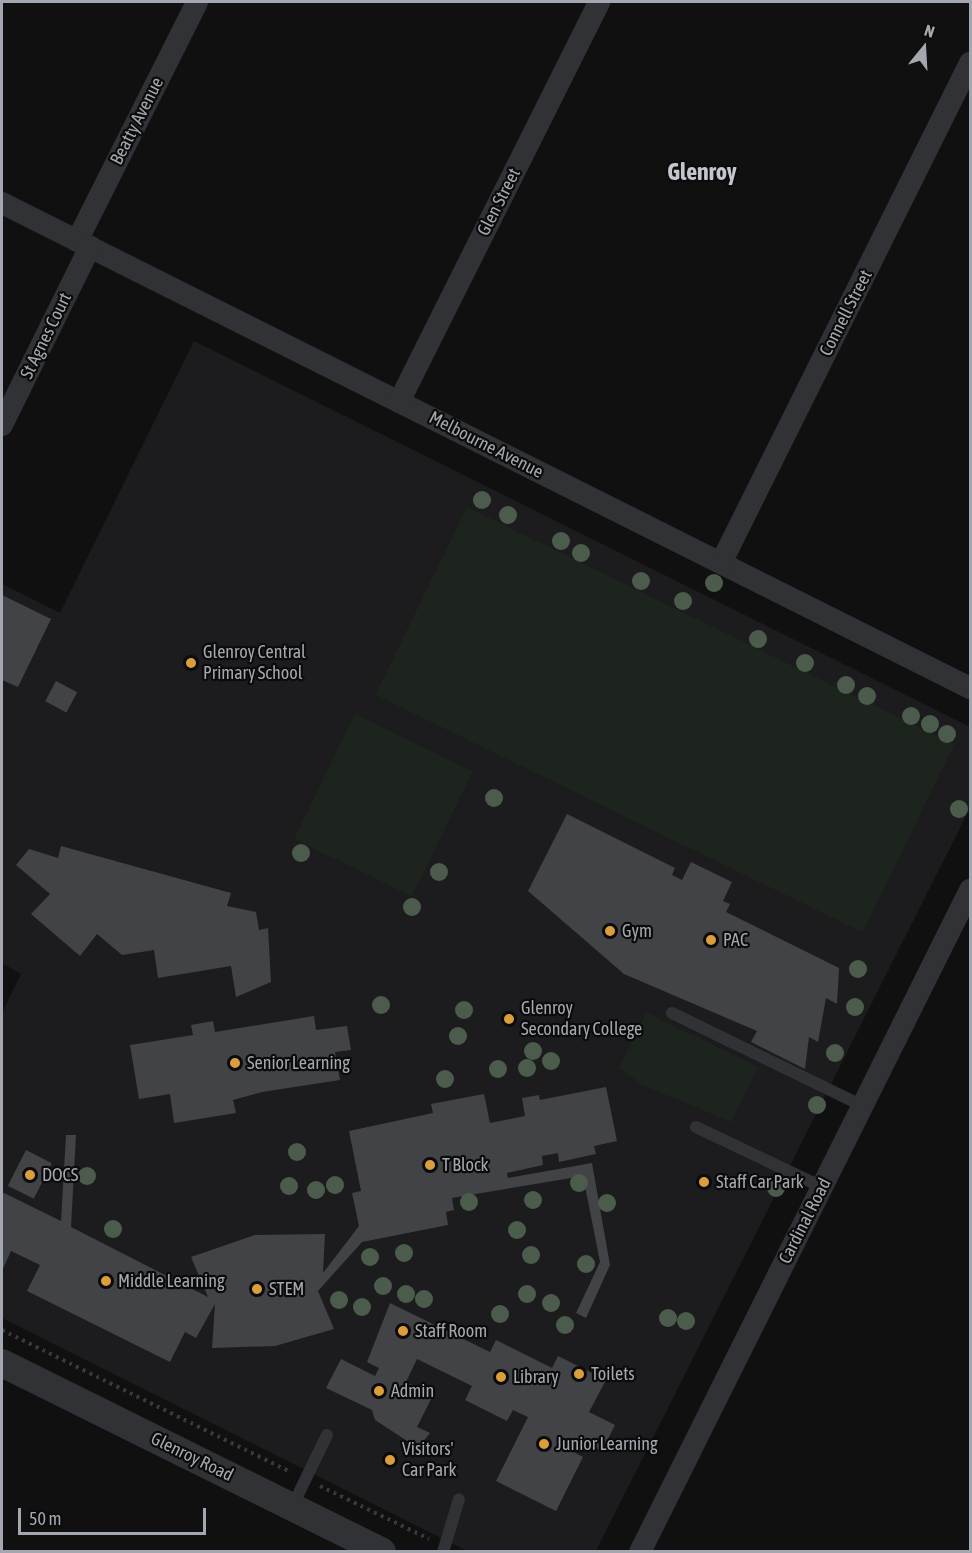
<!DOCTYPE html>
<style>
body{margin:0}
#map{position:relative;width:972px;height:1553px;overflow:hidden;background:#101011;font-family:"Asap Condensed",sans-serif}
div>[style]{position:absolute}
.built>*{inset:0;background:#1c1c1e}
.green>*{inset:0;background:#1d231d;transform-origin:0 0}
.building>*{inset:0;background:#424346;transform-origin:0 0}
.path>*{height:4px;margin-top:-2px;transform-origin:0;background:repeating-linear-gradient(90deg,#38393c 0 3px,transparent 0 7.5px)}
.service>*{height:12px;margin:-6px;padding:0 6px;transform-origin:6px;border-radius:6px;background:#313236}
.minor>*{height:22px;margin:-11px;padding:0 11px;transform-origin:11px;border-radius:11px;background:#313236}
.tertiary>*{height:28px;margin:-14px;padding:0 14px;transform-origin:14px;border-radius:14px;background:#313236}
.trees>*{width:18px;height:18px;margin:-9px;border-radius:50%;background:#4b5c4c}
.dots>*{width:16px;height:16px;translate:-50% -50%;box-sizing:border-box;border:3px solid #0b0b0c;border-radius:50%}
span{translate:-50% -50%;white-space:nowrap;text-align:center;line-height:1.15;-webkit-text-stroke:4.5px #0b0b0c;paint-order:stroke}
.street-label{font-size:18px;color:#a3a8b0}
.poi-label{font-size:18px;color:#a3a8b0}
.left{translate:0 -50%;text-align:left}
.district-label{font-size:24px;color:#c3c6cd;font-weight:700}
.frame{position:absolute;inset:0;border:3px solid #a3a8b0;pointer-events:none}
.north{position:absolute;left:894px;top:18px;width:60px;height:60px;-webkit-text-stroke:4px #0b0b0c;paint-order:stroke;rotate:18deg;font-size:16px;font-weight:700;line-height:24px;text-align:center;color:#a3a8b0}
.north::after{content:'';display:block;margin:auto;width:21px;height:27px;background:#a3a8b0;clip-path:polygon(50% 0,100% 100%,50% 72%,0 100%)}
.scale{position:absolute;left:18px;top:1508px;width:188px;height:27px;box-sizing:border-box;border:3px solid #a3a8b0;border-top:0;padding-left:8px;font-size:18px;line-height:21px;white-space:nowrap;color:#a3a8b0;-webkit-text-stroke:4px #0b0b0c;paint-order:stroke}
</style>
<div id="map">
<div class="built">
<i style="clip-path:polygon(194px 341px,970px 727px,970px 808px,596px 1551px,467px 1551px,2px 1318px,2px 1013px,21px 974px,2px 963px,2px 584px,60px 613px)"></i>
</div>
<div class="green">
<i style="left:467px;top:507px;width:542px;height:209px;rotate:26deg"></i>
<i style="left:355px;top:714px;width:131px;height:139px;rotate:26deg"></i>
<i style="clip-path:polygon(646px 1012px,758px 1067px,731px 1122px,642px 1085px,619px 1068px)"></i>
</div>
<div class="building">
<i style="clip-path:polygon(2px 595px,51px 619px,18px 687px,2px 680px)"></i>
<i style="left:56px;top:681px;width:24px;height:23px;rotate:28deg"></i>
<i style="clip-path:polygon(567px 814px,675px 868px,672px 875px,682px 880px,691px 862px,732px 882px,723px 901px,730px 904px,726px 912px,839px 968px,837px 1004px,826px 998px,818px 1042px,809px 1037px,805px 1069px,751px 1042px,757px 1031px,624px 974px,528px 891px)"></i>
<i style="clip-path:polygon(61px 846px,231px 893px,227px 906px,256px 912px,259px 930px,268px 928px,271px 982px,236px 997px,231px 966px,158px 978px,154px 950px,122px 955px,97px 934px,80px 956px,31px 914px,50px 894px,16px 865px,29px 849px,58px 858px)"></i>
<i style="clip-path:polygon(314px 1016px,316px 1030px,347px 1026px,351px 1050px,335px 1052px,340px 1080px,262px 1092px,233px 1100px,236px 1113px,174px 1123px,170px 1094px,139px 1099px,130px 1045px,193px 1035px,191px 1025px,213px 1021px,215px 1032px)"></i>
<i style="clip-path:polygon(606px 1087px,617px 1141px,594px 1146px,596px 1154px,559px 1162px,558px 1153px,542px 1156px,543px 1165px,507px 1173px,508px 1178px,592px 1163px,610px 1265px,586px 1318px,576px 1313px,600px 1262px,583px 1176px,452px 1198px,454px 1210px,446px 1212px,448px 1225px,362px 1242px,318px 1291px,334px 1329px,275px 1346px,212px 1348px,215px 1304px,196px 1338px,185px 1332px,170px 1362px,27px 1291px,40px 1265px,11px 1251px,2px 1271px,2px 1192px,61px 1221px,66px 1135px,76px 1135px,71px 1227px,208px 1297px,191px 1257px,255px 1235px,325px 1234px,323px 1273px,359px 1226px,352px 1193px,361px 1191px,349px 1131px,433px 1113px,431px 1104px,484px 1094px,490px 1123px,525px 1116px,522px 1098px,539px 1095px,540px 1100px)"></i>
<i style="left:26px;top:1150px;width:29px;height:40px;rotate:27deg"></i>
<i style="clip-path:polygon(390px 1303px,490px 1352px,496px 1340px,552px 1368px,558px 1356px,606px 1380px,589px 1412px,615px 1425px,602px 1451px,576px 1438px,570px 1450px,583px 1457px,556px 1511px,496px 1481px,528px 1417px,513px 1410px,507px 1421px,465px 1400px,472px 1386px,417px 1359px,406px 1382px,433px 1395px,417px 1427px,430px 1433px,418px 1448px,375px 1420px,372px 1410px,326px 1388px,341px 1359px,375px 1376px,379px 1368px,367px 1362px)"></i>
</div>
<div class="path">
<i style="left:2px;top:1330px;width:320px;rotate:26.2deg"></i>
<i style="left:320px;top:1486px;width:121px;rotate:25.9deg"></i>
</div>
<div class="service">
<i style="left:672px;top:1013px;width:212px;rotate:26deg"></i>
<i style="left:696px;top:1127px;width:140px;rotate:25.5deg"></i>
<i style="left:292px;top:1507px;width:80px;rotate:-64.1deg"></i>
<i style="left:443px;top:1552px;width:55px;rotate:-73.2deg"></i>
</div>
<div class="minor">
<i style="left:2px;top:203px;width:1083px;rotate:26.61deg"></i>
<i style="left:77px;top:241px;width:267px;rotate:-63.3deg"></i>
<i style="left:399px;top:402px;width:447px;rotate:-63.4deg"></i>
<i style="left:2px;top:425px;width:199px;rotate:-63.7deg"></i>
<i style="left:721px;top:563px;width:559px;rotate:-63.53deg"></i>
<i style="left:640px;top:1552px;width:740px;rotate:-63.5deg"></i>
</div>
<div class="tertiary">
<i style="left:2px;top:1363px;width:424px;rotate:26.4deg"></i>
</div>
<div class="trees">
<i style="left:482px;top:500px"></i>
<i style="left:508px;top:515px"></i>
<i style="left:561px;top:541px"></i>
<i style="left:581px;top:553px"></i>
<i style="left:641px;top:581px"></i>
<i style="left:714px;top:583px"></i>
<i style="left:683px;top:601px"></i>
<i style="left:758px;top:639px"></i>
<i style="left:805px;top:663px"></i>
<i style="left:846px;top:685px"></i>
<i style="left:867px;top:696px"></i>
<i style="left:911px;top:716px"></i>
<i style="left:930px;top:724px"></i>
<i style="left:947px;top:734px"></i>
<i style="left:494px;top:798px"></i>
<i style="left:959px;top:809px"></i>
<i style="left:301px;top:853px"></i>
<i style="left:439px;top:872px"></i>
<i style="left:412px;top:907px"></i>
<i style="left:858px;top:969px"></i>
<i style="left:381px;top:1005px"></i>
<i style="left:855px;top:1007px"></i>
<i style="left:464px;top:1010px"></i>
<i style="left:458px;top:1036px"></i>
<i style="left:533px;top:1051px"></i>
<i style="left:835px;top:1053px"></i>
<i style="left:551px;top:1061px"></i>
<i style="left:527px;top:1068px"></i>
<i style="left:498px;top:1069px"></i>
<i style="left:445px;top:1079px"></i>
<i style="left:817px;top:1105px"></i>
<i style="left:297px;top:1152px"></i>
<i style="left:87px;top:1176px"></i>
<i style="left:579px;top:1183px"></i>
<i style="left:335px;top:1185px"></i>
<i style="left:289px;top:1186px"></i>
<i style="left:776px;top:1188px"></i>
<i style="left:316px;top:1190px"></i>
<i style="left:533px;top:1200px"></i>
<i style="left:469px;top:1202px"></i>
<i style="left:607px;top:1203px"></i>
<i style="left:113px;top:1229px"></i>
<i style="left:517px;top:1230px"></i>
<i style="left:404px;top:1253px"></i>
<i style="left:531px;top:1255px"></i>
<i style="left:370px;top:1257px"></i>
<i style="left:586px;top:1264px"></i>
<i style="left:383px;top:1286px"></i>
<i style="left:406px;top:1294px"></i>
<i style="left:527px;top:1294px"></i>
<i style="left:424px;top:1299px"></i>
<i style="left:339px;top:1300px"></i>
<i style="left:551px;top:1303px"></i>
<i style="left:362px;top:1307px"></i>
<i style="left:500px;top:1314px"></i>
<i style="left:668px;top:1318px"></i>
<i style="left:686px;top:1321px"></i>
<i style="left:565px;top:1325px"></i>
</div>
<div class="dots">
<i style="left:191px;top:663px;background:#dc9e3d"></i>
<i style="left:610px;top:931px;background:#dc9e3d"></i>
<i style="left:711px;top:940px;background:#dc9e3d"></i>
<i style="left:509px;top:1019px;background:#dc9e3d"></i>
<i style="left:235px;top:1063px;background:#dc9e3d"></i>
<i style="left:430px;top:1165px;background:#dc9e3d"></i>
<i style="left:30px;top:1175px;background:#dc9e3d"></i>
<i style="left:704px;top:1182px;background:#dc9e3d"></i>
<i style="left:106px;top:1281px;background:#dc9e3d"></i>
<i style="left:257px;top:1289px;background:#dc9e3d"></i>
<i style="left:403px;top:1331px;background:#dc9e3d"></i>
<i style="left:579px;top:1374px;background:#dc9e3d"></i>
<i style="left:501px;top:1377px;background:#dc9e3d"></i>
<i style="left:379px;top:1391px;background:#dc9e3d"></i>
<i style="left:544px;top:1444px;background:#dc9e3d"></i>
<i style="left:390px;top:1460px;background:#dc9e3d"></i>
</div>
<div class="street-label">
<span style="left:137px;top:121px;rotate:-63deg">Beatty Avenue</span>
<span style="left:499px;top:202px;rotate:-63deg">Glen Street</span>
<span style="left:846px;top:313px;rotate:-63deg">Connell Street</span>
<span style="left:46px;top:336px;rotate:-64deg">St Agnes Court</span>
<span style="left:486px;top:445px;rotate:27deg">Melbourne Avenue</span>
<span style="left:805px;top:1221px;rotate:-63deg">Cardinal Road</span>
<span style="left:192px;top:1457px;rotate:26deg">Glenroy Road</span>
</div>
<div class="poi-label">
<span class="left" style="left:203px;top:663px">Glenroy Central<br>Primary School</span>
<span class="left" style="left:622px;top:931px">Gym</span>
<span class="left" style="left:723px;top:940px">PAC</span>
<span class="left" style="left:521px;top:1019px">Glenroy<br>Secondary College</span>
<span class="left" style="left:247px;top:1063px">Senior Learning</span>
<span class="left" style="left:442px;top:1165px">T Block</span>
<span class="left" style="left:42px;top:1175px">DOCS</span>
<span class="left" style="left:716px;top:1182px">Staff Car Park</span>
<span class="left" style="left:118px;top:1281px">Middle Learning</span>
<span class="left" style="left:269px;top:1289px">STEM</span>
<span class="left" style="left:415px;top:1331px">Staff Room</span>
<span class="left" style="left:591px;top:1374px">Toilets</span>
<span class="left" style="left:513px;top:1377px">Library</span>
<span class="left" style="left:391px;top:1391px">Admin</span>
<span class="left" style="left:556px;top:1444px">Junior Learning</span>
<span class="left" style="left:402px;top:1460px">Visitors'<br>Car Park</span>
</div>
<div class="district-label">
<span style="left:702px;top:172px">Glenroy</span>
</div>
<div class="frame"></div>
<div class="north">N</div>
<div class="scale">50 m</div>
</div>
